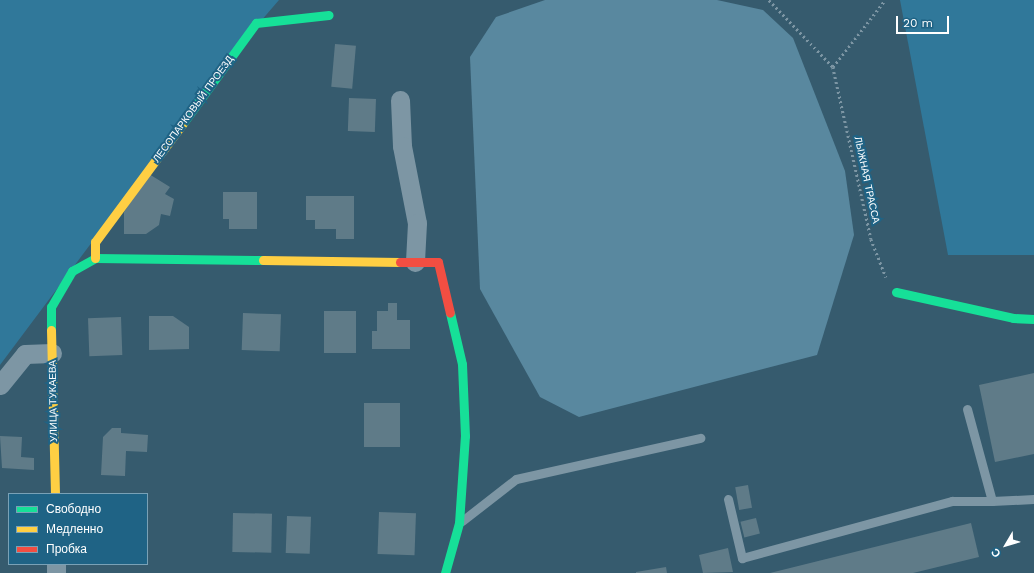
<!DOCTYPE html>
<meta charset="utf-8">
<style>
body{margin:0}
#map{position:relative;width:1034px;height:573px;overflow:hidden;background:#365b6e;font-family:"Work Sans",sans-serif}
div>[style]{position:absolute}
.green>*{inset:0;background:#30789a}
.water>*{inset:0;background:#59889f}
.building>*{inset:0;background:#5f7b88;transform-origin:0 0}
.path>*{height:2.5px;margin-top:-1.25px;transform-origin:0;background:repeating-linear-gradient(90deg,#7d96a4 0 2px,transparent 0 5px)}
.lane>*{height:9px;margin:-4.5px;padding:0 4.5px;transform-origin:4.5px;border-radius:4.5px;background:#7d96a4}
.street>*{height:19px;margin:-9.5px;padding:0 9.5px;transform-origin:9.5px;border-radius:9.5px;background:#7d96a4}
.fast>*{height:9px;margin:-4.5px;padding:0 4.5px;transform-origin:4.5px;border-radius:4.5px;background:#16e098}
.slow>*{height:9px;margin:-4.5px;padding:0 4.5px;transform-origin:4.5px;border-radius:4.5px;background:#ffcf43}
.jam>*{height:9px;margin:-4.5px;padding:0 4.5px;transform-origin:4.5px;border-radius:4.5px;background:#f24e42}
span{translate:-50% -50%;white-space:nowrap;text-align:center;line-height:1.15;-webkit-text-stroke:4px #1f6385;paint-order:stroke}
.street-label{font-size:10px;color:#fff}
.legend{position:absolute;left:8px;top:493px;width:140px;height:72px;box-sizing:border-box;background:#1f6385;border:1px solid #79a1b6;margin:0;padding:5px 7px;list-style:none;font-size:12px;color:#fff}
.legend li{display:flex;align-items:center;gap:8px;height:20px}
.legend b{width:20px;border:1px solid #79a1b6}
.north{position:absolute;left:986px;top:525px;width:40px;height:40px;-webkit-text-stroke:3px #1f6385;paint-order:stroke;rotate:232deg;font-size:11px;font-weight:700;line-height:16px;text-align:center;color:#fff}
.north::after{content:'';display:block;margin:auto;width:14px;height:18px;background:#fff;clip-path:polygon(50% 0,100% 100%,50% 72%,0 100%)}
.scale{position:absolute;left:896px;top:16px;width:53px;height:18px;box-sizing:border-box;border:2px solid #fff;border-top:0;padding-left:5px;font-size:12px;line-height:14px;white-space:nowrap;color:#fff;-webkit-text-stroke:3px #1f6385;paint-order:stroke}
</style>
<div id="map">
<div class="green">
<i style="clip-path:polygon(0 0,279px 0,235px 51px,0 365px)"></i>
<i style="clip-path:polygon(900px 0,1034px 0,1034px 255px,948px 255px)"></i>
</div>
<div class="water">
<i style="clip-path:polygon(545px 0,717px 0,763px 10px,793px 38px,845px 171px,854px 235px,817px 355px,579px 417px,540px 397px,480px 289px,470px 57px,496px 17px)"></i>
</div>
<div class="building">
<i style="left:335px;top:44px;width:21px;height:43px;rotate:5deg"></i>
<i style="left:349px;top:98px;width:27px;height:33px;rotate:2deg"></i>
<i style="clip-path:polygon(149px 174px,170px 187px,165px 194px,174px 199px,170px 216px,161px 214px,159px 225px,146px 234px,124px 234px,124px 212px)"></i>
<i style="clip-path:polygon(223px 192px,257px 192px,257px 229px,229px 229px,229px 219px,223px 219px)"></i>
<i style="clip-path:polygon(306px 196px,354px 196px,354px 239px,336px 239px,336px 229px,315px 229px,315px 220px,306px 220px)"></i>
<i style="clip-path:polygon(388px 303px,397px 303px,397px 320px,410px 320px,410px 349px,372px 349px,372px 331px,377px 331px,377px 311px,388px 311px)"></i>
<i style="left:324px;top:311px;width:32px;height:42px"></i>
<i style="left:243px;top:313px;width:38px;height:37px;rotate:2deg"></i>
<i style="clip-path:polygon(149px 316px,173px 316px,189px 327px,189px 349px,149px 350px)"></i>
<i style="left:121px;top:317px;width:38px;height:33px;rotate:88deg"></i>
<i style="clip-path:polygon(1034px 373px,1034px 454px,995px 462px,979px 385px)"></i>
<i style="left:364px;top:403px;width:36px;height:44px"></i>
<i style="clip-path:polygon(112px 428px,121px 428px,121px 433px,148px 435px,147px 452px,126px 451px,125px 476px,101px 475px,103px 437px)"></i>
<i style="clip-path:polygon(0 436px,22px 437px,21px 457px,34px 458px,34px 470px,2px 468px)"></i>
<i style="left:748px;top:485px;width:23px;height:13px;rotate:80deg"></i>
<i style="left:379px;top:512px;width:37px;height:42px;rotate:2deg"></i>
<i style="left:233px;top:513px;width:39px;height:39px;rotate:1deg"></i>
<i style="left:287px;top:516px;width:24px;height:37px;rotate:2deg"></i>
<i style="left:756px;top:518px;width:16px;height:16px;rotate:76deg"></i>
<i style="clip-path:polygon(971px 523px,979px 557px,913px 573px,770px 573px)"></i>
<i style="clip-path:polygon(728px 548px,733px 572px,703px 573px,699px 555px)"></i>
<i style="clip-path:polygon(666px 567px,667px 573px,636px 573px,636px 572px)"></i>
</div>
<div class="path">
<i style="left:769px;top:0;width:93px;rotate:46.3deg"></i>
<i style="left:833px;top:67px;width:176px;rotate:77.5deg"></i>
<i style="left:871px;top:239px;width:41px;rotate:68.5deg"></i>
<i style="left:833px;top:67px;width:85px;rotate:-52.2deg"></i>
</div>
<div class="lane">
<i style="left:967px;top:409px;width:95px;rotate:74.8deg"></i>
<i style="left:992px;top:501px;width:42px;rotate:-2.7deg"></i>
<i style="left:728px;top:499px;width:61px;rotate:76.7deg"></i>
<i style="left:742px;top:558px;width:218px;rotate:-15.2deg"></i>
<i style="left:952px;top:501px;width:40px"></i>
<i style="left:462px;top:521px;width:68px;rotate:-37.9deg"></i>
<i style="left:516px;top:479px;width:189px;rotate:-12.6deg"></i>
</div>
<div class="street">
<i style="left:400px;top:100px;width:46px;rotate:87.5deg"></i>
<i style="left:402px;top:146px;width:78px;rotate:79deg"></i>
<i style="left:417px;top:223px;width:39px;rotate:93deg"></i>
<i style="left:0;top:385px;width:40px;rotate:-51deg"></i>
<i style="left:25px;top:354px;width:27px;rotate:-2deg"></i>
<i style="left:56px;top:564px;width:9px;rotate:90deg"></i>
</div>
<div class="fast">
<i style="left:183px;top:123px;width:124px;rotate:-53.9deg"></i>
<i style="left:256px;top:23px;width:73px;rotate:-6.3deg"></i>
<i style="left:896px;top:292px;width:120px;rotate:12.5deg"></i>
<i style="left:1013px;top:318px;width:21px;rotate:3deg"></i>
<i style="left:51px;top:330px;width:23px;rotate:-90deg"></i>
<i style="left:51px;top:307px;width:42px;rotate:-59.7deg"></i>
<i style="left:72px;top:271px;width:26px;rotate:-29deg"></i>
<i style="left:95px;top:258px;width:168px;rotate:0.7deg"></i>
<i style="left:445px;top:573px;width:52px;rotate:-74.4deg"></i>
<i style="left:459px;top:523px;width:87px;rotate:-86.1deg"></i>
<i style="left:465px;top:436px;width:72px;rotate:-92.4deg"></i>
<i style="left:462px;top:364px;width:52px;rotate:-103.2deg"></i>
</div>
<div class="slow">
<i style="left:95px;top:258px;width:16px;rotate:-90deg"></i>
<i style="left:95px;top:242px;width:148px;rotate:-53.5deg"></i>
<i style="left:263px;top:260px;width:137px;rotate:0.8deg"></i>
<i style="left:51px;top:330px;width:164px;rotate:88.6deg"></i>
</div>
<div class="jam">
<i style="left:400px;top:262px;width:38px"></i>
<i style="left:438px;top:262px;width:52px;rotate:76.8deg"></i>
</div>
<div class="street-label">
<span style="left:193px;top:109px;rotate:-54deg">ЛЕСОПАРКОВЫЙ ПРОЕЗД</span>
<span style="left:867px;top:180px;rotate:78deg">ЛЫЖНАЯ ТРАССА</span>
<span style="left:53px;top:401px;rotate:-91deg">УЛИЦА ТУКАЕВА</span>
</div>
<ul class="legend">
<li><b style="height:5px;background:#16e098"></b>Свободно</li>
<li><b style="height:5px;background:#ffcf43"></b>Медленно</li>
<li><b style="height:5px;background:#f24e42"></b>Пробка</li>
</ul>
<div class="north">С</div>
<div class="scale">20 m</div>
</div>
